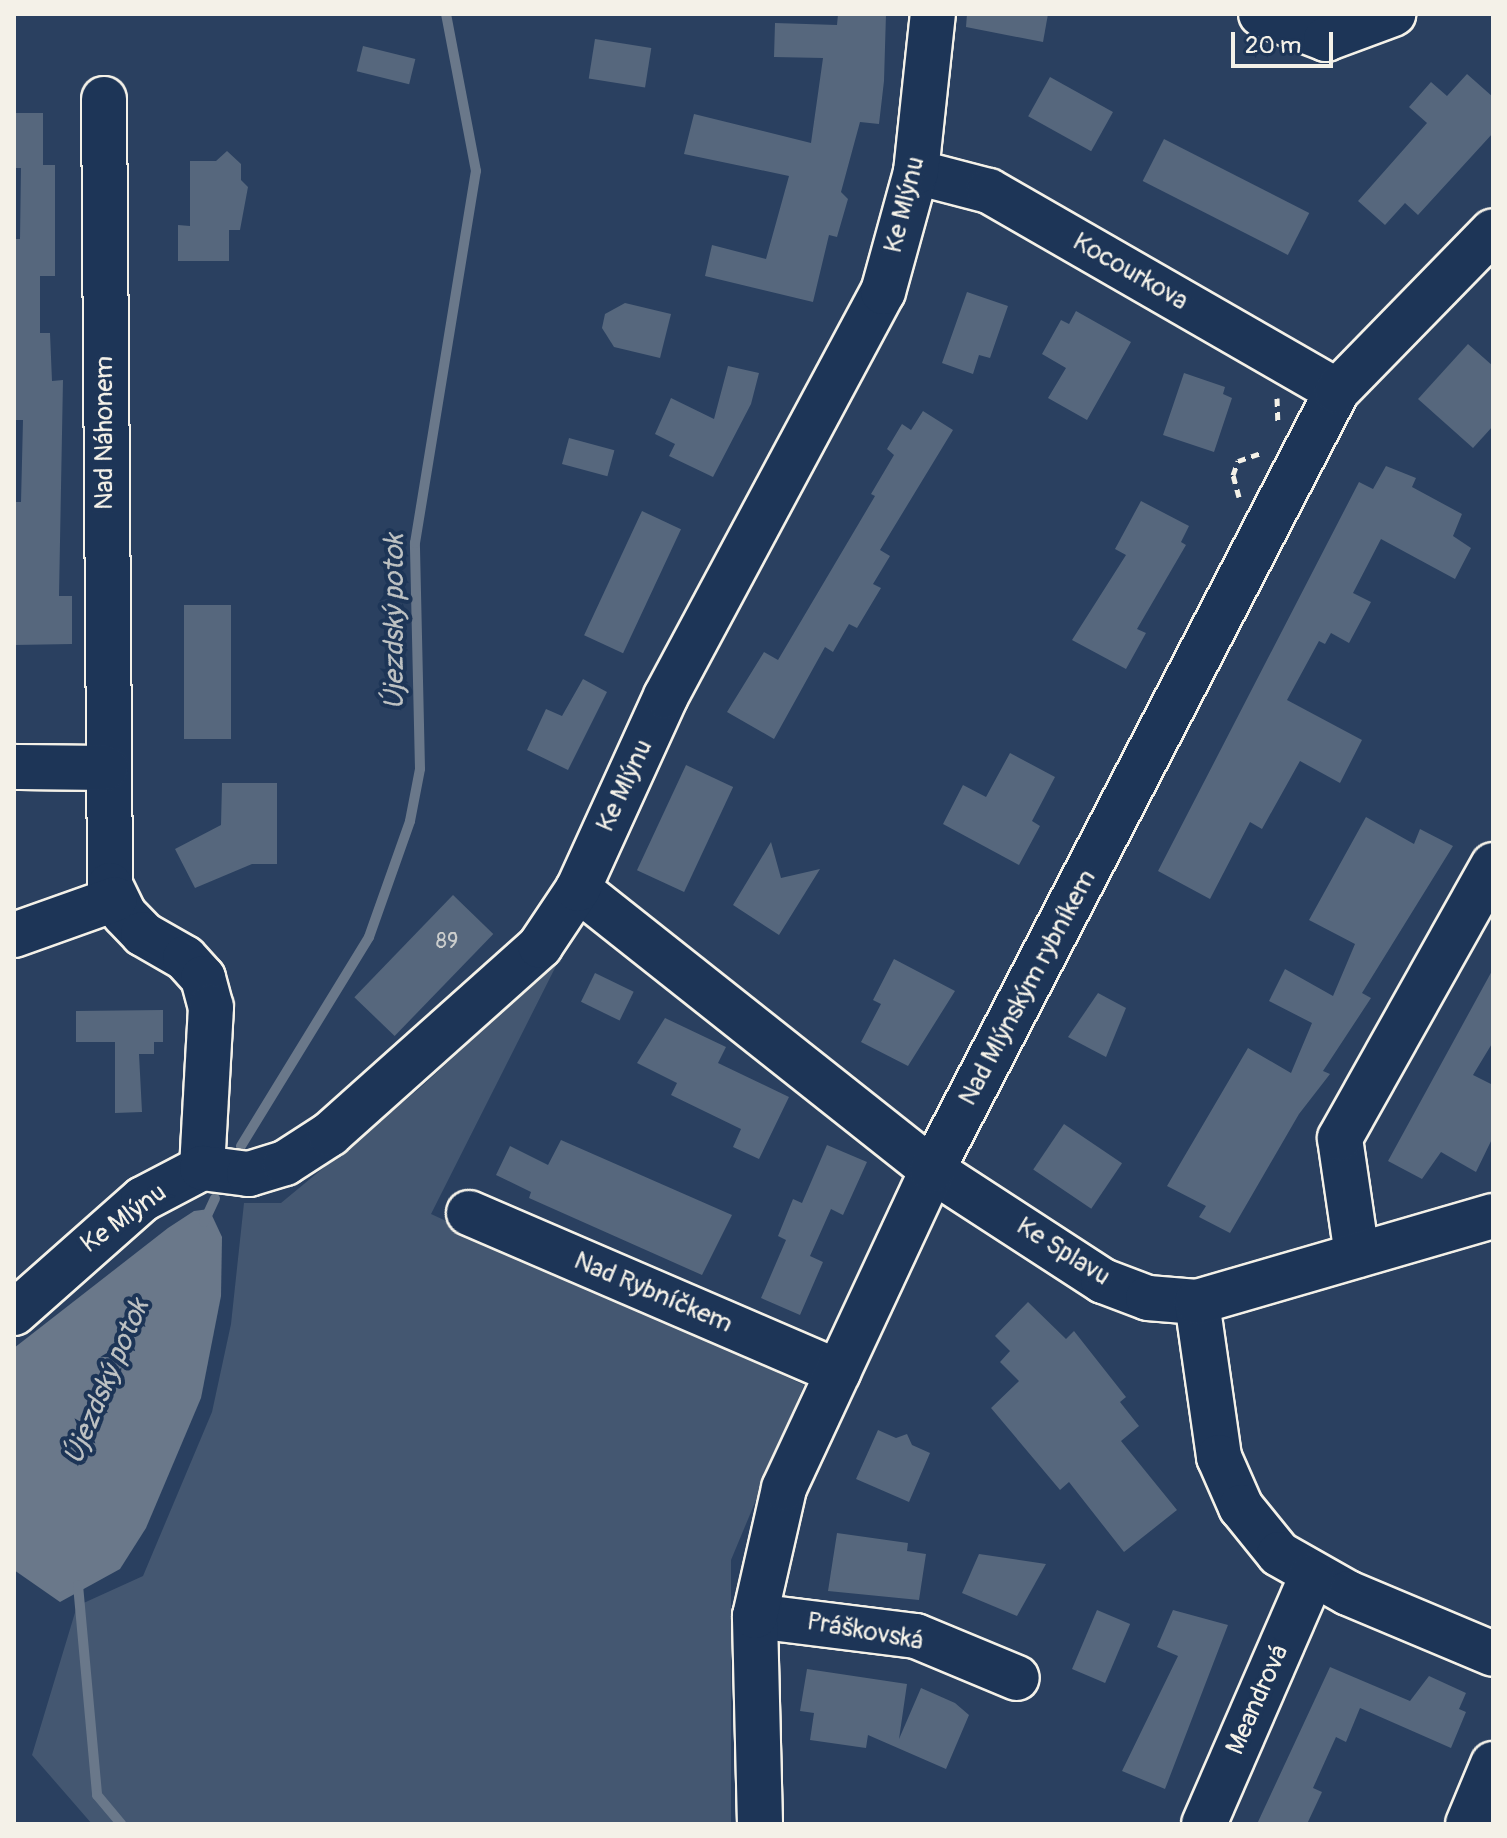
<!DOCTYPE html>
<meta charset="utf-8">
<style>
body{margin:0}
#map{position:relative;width:1507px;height:1838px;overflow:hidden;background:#2a4060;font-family:Pangolin,sans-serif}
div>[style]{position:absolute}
.green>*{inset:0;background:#445771}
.water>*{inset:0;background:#6a788a}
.stream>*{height:10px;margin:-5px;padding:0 5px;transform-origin:5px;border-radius:5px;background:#6a788a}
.building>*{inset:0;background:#56677d;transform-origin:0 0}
.path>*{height:5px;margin-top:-2.5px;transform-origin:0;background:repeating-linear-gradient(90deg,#f4f1e8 0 8px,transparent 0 14px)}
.roads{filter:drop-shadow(2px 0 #f4f1e8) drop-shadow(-2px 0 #f4f1e8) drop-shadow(0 2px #f4f1e8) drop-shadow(0 -2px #f4f1e8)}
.minor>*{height:44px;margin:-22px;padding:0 22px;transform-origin:22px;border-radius:22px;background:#1d3557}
span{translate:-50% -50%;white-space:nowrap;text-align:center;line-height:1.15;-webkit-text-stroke:8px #1d3557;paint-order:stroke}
.number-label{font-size:22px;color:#cccecd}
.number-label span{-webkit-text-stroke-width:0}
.street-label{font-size:26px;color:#f4f1e8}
.water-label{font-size:28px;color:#bdc1c2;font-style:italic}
.frame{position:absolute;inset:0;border:16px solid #f4f1e8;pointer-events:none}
.scale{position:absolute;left:1231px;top:32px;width:102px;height:36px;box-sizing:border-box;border:4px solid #f4f1e8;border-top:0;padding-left:10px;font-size:24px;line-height:28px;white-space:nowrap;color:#f4f1e8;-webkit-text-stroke:6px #1d3557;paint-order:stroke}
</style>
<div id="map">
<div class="green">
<i style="clip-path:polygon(559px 960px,431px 1214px,804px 1385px,731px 1560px,731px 1824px,92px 1824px,32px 1755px,77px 1606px,143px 1576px,212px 1412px,231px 1324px,244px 1203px,281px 1203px,420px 1088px)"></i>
</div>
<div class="water">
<i style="clip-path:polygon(209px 1209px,222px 1237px,221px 1296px,201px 1398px,146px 1528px,120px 1569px,60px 1602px,14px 1570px,14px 1348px,168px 1228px,194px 1211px)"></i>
</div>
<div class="stream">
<i style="left:241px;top:1146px;width:245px;rotate:-58.5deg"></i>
<i style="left:369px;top:937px;width:123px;rotate:-70.5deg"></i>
<i style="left:410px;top:821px;width:53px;rotate:-79.1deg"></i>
<i style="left:420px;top:769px;width:226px;rotate:-91.3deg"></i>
<i style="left:415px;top:543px;width:377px;rotate:-80.7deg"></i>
<i style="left:476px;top:171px;width:160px;rotate:-100.8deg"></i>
<i style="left:204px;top:1222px;width:26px;rotate:-65deg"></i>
<i style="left:78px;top:1585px;width:211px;rotate:84.8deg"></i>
<i style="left:97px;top:1795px;width:38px;rotate:50deg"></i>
</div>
<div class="building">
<i style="clip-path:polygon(838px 14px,886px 14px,884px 81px,879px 124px,860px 122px,841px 192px,848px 199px,837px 237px,829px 235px,813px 302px,705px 276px,712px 245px,766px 259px,789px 176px,684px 154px,694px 114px,811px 143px,823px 58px,774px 57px,775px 23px,837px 25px)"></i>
<i style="clip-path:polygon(967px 14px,1048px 14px,1043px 42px,966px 27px)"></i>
<i style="left:595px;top:39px;width:57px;height:40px;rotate:9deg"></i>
<i style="left:363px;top:46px;width:54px;height:26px;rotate:14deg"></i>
<i style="clip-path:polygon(1467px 74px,1493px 97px,1493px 133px,1418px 215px,1405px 203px,1385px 225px,1358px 201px,1427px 123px,1409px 107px,1431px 82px,1447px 96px)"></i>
<i style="left:1050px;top:77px;width:72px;height:45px;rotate:29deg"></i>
<i style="clip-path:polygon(14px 113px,43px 113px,43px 165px,55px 165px,55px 276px,40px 276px,40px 333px,50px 333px,52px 381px,63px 380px,59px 596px,72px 596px,72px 644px,14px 645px,14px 502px,21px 502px,23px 420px,14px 420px,14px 239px,20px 239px,21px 168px,14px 168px)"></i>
<i style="left:1164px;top:139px;width:163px;height:47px;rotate:27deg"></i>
<i style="clip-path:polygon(227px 151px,241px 164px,241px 180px,248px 187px,240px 230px,229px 230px,229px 261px,178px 261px,178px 225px,190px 226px,190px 161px,216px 161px)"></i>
<i style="clip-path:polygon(967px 292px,1008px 306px,990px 358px,979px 355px,973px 374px,942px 363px)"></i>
<i style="clip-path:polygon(625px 303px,671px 314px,660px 358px,614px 347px,602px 328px,605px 314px)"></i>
<i style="clip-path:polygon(1076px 311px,1131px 342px,1087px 420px,1048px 398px,1066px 368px,1042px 354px,1061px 320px,1069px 324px)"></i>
<i style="clip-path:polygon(1468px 344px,1493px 366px,1493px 426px,1473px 448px,1418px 399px)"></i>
<i style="clip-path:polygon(728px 366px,759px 373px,751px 404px,713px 477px,669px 456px,675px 444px,655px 434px,671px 398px,714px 419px)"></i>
<i style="clip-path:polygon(1184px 373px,1225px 387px,1223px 394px,1232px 398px,1214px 452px,1163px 435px)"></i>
<i style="clip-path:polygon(923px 411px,953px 430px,880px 550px,890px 556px,873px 584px,881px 588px,857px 628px,849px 624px,833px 652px,825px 647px,774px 739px,727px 712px,764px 652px,778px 660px,875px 496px,871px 494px,894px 455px,887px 449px,902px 424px,911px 430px)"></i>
<i style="left:569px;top:438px;width:47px;height:27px;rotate:15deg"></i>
<i style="clip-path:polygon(1386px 466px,1416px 478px,1412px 487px,1462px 514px,1453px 536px,1471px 548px,1455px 579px,1381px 539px,1353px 593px,1371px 602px,1349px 643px,1331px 633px,1325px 644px,1319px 641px,1287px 700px,1362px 740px,1340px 783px,1300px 761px,1262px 829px,1250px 822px,1210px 899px,1158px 871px,1359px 482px,1373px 489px)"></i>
<i style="clip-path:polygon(1141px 501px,1189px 526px,1181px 542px,1186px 545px,1137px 629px,1146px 633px,1126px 669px,1072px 640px,1126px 555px,1115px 549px)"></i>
<i style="left:642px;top:511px;width:43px;height:137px;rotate:25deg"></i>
<i style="left:184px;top:605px;width:47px;height:134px"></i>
<i style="clip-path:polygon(583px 679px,607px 692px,568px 770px,527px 750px,546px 709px,562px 716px)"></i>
<i style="clip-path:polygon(1010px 753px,1055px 777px,1032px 821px,1040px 826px,1019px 865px,943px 824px,963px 785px,986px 797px)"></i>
<i style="left:686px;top:765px;width:52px;height:116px;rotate:25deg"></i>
<i style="clip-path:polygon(222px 783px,277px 783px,277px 864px,252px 864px,195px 888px,175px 849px,221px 825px)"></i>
<i style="clip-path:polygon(1366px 817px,1414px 844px,1420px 829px,1453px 846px,1362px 993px,1371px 998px,1323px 1071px,1330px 1074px,1299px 1114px,1230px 1233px,1199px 1217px,1206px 1206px,1167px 1186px,1248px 1048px,1291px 1073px,1312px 1023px,1269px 1001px,1285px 969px,1333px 996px,1355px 944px,1309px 920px)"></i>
<i style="clip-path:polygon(771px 842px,781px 878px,820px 869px,779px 935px,733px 905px)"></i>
<i style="left:453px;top:895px;width:56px;height:142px;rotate:44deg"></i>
<i style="clip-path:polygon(894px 959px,955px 991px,908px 1066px,861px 1042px,881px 1004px,873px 1000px)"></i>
<i style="clip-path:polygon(1493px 969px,1493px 1042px,1473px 1075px,1493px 1085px,1493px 1137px,1476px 1172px,1441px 1152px,1422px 1179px,1388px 1161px)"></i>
<i style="left:595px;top:973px;width:43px;height:32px;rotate:26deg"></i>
<i style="clip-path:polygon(1098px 993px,1126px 1008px,1106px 1057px,1068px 1037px)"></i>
<i style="clip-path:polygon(163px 1010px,163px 1042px,154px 1042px,154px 1054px,139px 1054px,142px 1112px,115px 1113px,115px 1042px,76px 1042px,76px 1011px)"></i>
<i style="clip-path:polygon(665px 1018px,726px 1047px,718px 1063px,789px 1097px,759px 1159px,733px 1147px,741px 1129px,671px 1095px,677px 1083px,637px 1063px)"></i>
<i style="left:1064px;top:1124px;width:70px;height:55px;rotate:34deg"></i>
<i style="clip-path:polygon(561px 1140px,732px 1215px,702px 1275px,529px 1198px,531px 1192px,496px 1175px,510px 1146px,548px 1165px)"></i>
<i style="clip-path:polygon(827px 1145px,867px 1162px,843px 1215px,831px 1209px,810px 1256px,823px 1262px,800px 1315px,761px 1298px,786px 1240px,778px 1236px,793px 1199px,802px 1203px)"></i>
<i style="clip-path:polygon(1028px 1302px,1066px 1339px,1074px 1331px,1126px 1397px,1120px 1402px,1139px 1426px,1121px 1441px,1177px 1510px,1124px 1552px,1069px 1482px,1060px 1490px,991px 1408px,1019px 1381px,1000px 1362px,1010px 1351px,995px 1336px)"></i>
<i style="clip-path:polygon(878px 1430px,896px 1438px,907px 1434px,912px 1445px,930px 1453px,909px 1502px,856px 1479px)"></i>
<i style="clip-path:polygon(837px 1533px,908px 1543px,907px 1551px,926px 1554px,919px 1600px,828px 1591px)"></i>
<i style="clip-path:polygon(979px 1554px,1046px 1564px,1017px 1616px,962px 1593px)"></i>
<i style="left:1097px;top:1610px;width:36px;height:64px;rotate:23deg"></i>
<i style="clip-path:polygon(1173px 1610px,1228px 1625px,1165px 1789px,1122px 1771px,1178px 1656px,1157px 1647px)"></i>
<i style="clip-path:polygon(1330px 1667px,1410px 1701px,1429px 1676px,1466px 1693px,1459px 1709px,1466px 1712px,1451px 1748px,1360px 1708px,1346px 1742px,1336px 1737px,1313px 1788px,1322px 1792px,1307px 1824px,1257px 1824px)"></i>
<i style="clip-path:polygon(807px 1669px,907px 1684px,899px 1739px,921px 1688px,955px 1703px,969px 1715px,946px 1769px,868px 1735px,866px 1748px,810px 1740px,814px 1713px,800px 1711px)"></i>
</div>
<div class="path">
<i style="left:1277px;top:398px;width:25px;rotate:88deg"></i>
<i style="left:1239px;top:497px;width:23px;rotate:-105deg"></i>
<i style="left:1233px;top:475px;width:15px;rotate:-70deg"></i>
<i style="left:1238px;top:461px;width:24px;rotate:-19deg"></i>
</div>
<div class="roads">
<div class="minor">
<i style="left:1261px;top:14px;width:70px;rotate:21deg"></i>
<i style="left:1326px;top:39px;width:72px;rotate:-20.5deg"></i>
<i style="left:104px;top:99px;width:786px;rotate:89.56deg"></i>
<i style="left:110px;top:885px;width:32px;rotate:64deg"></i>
<i style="left:124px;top:914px;width:28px;rotate:46deg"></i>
<i style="left:143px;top:934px;width:48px;rotate:29.7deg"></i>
<i style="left:185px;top:958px;width:27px;rotate:48deg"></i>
<i style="left:203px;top:978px;width:30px;rotate:75deg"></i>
<i style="left:211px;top:1007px;width:161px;rotate:93.2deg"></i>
<i style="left:916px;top:172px;width:75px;rotate:14.6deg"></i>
<i style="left:989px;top:191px;width:401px;rotate:29.9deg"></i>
<i style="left:14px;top:767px;width:92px;rotate:0.6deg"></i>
<i style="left:578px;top:889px;width:452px;rotate:38.4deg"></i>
<i style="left:932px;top:1170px;width:204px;rotate:33deg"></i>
<i style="left:1103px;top:1281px;width:48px;rotate:20.7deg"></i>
<i style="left:1148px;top:1298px;width:49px;rotate:4.7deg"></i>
<i style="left:1197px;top:1302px;width:157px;rotate:81.9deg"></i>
<i style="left:1219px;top:1457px;width:55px;rotate:66.3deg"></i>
<i style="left:1241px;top:1507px;width:60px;rotate:51deg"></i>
<i style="left:1279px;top:1554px;width:79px;rotate:29.5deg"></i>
<i style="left:1348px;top:1593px;width:157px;rotate:22.8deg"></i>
<i style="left:14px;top:935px;width:107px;rotate:-19.6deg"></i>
<i style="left:469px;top:1213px;width:402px;rotate:23.3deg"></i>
<i style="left:1357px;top:1255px;width:118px;rotate:-98.3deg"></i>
<i style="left:1340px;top:1138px;width:313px;rotate:-60.7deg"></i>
<i style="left:1197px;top:1302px;width:308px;rotate:-16.2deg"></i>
<i style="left:14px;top:1313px;width:172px;rotate:-41.5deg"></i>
<i style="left:143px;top:1199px;width:67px;rotate:-27.7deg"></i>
<i style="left:202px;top:1168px;width:47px;rotate:7.3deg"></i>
<i style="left:249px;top:1174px;width:38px;rotate:-17deg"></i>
<i style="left:285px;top:1163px;width:54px;rotate:-32.8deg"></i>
<i style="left:330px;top:1134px;width:282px;rotate:-41.8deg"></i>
<i style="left:540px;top:946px;width:69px;rotate:-56.3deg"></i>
<i style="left:578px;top:889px;width:212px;rotate:-65.5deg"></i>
<i style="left:666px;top:696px;width:459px;rotate:-61.8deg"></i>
<i style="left:883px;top:292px;width:124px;rotate:-74.6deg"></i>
<i style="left:916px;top:172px;width:159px;rotate:-83.9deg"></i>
<i style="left:755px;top:1616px;width:162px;rotate:7.1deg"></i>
<i style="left:916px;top:1636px;width:109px;rotate:22.6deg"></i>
<i style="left:760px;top:1824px;width:208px;rotate:-91.4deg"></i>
<i style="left:755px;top:1616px;width:131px;rotate:-77.2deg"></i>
<i style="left:784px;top:1488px;width:351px;rotate:-65deg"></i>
<i style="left:932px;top:1170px;width:878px;rotate:-62.53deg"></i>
<i style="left:1337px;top:391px;width:223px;rotate:-45.7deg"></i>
<i style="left:1204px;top:1824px;width:270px;rotate:-66.5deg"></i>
<i style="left:1468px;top:1824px;width:65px;rotate:-67.4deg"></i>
</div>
</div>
<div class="number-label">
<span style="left:447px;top:942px">89</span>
</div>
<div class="street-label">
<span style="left:905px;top:205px;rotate:-76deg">Ke Mlýnu</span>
<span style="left:1130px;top:272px;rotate:30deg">Kocourkova</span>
<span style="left:105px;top:433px;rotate:-90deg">Nad Náhonem</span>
<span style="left:625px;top:786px;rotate:-65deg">Ke Mlýnu</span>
<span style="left:1028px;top:988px;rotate:-62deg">Nad Mlýnským rybníkem</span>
<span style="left:124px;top:1219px;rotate:-36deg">Ke Mlýnu</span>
<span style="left:1063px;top:1252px;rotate:32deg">Ke Splavu</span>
<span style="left:653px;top:1293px;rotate:23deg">Nad Rybníčkem</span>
<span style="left:865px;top:1632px;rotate:10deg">Práškovská</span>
<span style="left:1258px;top:1700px;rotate:-66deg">Meandrová</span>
</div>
<div class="water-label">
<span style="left:395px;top:622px;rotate:-90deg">Újezdský potok</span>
<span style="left:107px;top:1382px;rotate:-67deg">Újezdský potok</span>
</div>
<div class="frame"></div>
<div class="scale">20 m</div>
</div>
